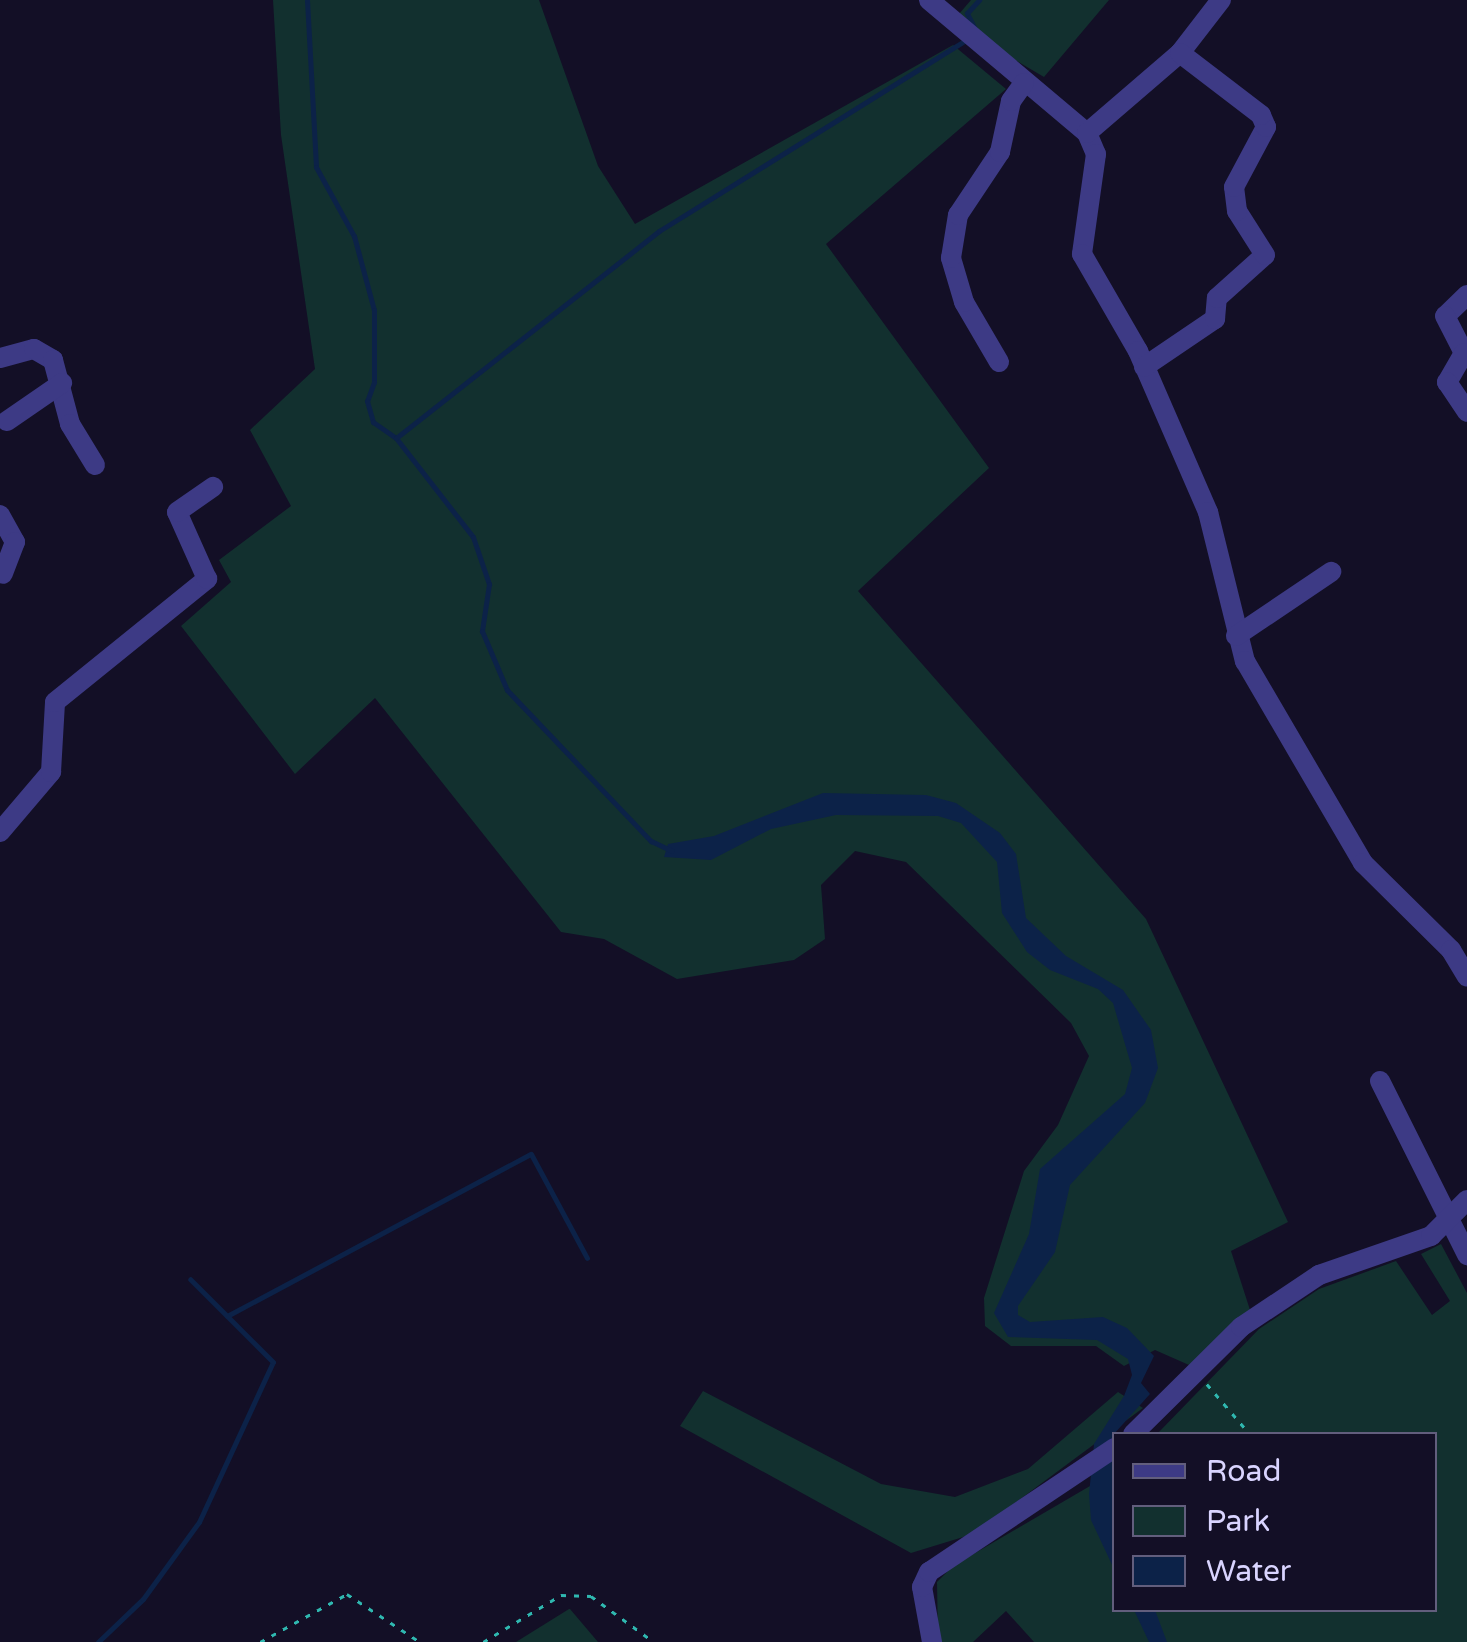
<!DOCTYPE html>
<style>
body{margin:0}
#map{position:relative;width:1467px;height:1642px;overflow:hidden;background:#130f26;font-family:"Varela Round",sans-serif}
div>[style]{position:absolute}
.green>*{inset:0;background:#12302f}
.water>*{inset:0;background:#0c2248}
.stream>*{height:5px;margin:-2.5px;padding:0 2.5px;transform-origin:2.5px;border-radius:2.5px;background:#0c2248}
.path>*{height:2.5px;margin-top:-1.25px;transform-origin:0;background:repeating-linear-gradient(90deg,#2fb8b0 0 5px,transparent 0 13px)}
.minor>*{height:20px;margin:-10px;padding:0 10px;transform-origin:10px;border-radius:10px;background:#3d3a85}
span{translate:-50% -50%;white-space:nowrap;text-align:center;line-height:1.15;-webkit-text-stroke:9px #130f26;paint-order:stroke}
.legend{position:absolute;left:1112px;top:1432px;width:325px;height:180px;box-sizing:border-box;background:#130f26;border:2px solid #625e7d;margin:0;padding:12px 18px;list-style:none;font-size:30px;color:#d9d4ff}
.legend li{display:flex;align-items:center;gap:20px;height:50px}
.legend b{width:50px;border:2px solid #625e7d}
</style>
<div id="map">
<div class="green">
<i style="clip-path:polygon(273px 0,539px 0,598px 166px,635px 224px,953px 45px,1006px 89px,826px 244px,989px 468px,858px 591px,1146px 919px,1288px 1222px,1231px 1251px,1251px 1313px,1189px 1365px,1155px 1350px,1124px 1366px,1096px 1346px,1011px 1346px,985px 1326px,984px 1298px,1024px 1171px,1058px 1125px,1089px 1056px,1071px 1023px,906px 862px,855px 851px,821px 885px,825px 939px,794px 960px,677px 979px,604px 939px,561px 932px,375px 698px,295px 774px,181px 626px,231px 582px,219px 560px,291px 506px,250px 430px,315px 369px,281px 135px)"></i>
<i style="clip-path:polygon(971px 0,1109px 0,1044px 77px,995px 48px,959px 14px)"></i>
<i style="clip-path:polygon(1441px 1244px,1467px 1293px,1467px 1642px,1034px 1642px,1006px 1611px,973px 1642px,938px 1642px,937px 1582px,953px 1566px,1114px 1472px,1114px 1610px,1434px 1610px,1434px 1434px,1157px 1434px,1259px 1329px,1319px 1289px,1396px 1261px,1432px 1315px,1450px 1301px,1421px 1254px)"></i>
<i style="clip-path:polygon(703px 1391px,881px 1484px,955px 1497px,1028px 1469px,1118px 1392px,1143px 1408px,973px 1534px,911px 1553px,680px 1426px)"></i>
<i style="clip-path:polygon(570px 1609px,598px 1642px,516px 1642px,569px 1609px)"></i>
</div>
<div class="water">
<i style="clip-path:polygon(823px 793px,926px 795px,956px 803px,1000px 833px,1016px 854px,1026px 918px,1066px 956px,1123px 990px,1151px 1030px,1158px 1068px,1145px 1103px,1070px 1185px,1055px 1252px,1018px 1306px,1018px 1315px,1030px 1322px,1103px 1317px,1127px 1328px,1154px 1356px,1141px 1383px,1150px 1394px,1114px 1434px,1114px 1569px,1091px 1520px,1089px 1494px,1094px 1444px,1124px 1396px,1132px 1375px,1128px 1359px,1097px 1340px,1008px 1337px,994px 1313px,1029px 1234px,1040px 1169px,1125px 1094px,1132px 1068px,1113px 1003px,1098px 989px,1050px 970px,1027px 952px,1002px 913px,997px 862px,961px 823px,938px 816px,836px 815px,771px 829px,711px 860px,664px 857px,668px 844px,714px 836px)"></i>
<i style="clip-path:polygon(1134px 1610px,1155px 1610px,1167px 1642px,1149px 1642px)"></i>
</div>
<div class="stream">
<i style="left:307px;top:0;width:167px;rotate:86.9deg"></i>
<i style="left:316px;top:167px;width:79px;rotate:61.2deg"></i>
<i style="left:354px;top:236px;width:77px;rotate:74.9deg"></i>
<i style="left:374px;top:310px;width:72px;rotate:90deg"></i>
<i style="left:374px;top:382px;width:20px;rotate:110deg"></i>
<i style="left:367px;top:401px;width:22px;rotate:74deg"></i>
<i style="left:373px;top:422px;width:28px;rotate:35deg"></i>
<i style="left:396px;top:438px;width:125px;rotate:52.1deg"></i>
<i style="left:473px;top:537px;width:50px;rotate:71.2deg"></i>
<i style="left:489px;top:584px;width:48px;rotate:98.5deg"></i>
<i style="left:482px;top:631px;width:64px;rotate:67deg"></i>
<i style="left:507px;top:690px;width:209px;rotate:46.4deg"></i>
<i style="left:651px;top:841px;width:23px;rotate:25deg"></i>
<i style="left:976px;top:31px;width:20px;rotate:-117deg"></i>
<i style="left:967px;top:13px;width:18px;rotate:-47deg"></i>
<i style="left:396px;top:438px;width:335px;rotate:-38.2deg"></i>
<i style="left:659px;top:231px;width:364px;rotate:-31.9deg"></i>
<i style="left:227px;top:1316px;width:344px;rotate:-28.1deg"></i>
<i style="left:531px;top:1154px;width:118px;rotate:61.7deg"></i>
<i style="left:98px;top:1642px;width:62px;rotate:-43.7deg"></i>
<i style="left:143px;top:1599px;width:95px;rotate:-54deg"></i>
<i style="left:199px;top:1522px;width:176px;rotate:-65.2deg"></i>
<i style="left:273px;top:1362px;width:117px;rotate:-135deg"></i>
</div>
<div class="path">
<i style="left:1207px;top:1384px;width:66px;rotate:49.3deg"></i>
<i style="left:260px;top:1642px;width:99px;rotate:-28.9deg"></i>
<i style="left:347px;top:1594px;width:87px;rotate:33.3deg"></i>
<i style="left:483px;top:1642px;width:91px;rotate:-31.1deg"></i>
<i style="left:561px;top:1595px;width:30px;rotate:2deg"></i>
<i style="left:591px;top:1596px;width:78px;rotate:36.1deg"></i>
</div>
<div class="minor">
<i style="left:929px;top:0;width:207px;rotate:40.1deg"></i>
<i style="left:1087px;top:133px;width:23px;rotate:67deg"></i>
<i style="left:1096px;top:154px;width:101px;rotate:98deg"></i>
<i style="left:1082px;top:254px;width:112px;rotate:60deg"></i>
<i style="left:1138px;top:351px;width:176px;rotate:66.5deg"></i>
<i style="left:1208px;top:512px;width:154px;rotate:76.1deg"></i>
<i style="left:1245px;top:661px;width:234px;rotate:59.7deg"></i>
<i style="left:1363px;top:863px;width:124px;rotate:44.7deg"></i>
<i style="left:1451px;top:950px;width:31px;rotate:59deg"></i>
<i style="left:1087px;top:133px;width:123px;rotate:-40.7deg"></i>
<i style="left:1180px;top:53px;width:67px;rotate:-52.3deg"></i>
<i style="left:1467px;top:295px;width:30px;rotate:136deg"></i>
<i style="left:1445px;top:316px;width:42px;rotate:62.8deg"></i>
<i style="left:1464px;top:353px;width:34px;rotate:120deg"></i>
<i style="left:1447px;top:382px;width:36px;rotate:56deg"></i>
<i style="left:0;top:358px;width:35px;rotate:-15deg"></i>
<i style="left:34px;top:349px;width:22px;rotate:30deg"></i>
<i style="left:53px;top:360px;width:66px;rotate:75.1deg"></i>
<i style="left:70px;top:424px;width:48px;rotate:58.6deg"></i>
<i style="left:999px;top:362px;width:69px;rotate:-120.3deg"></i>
<i style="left:964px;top:302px;width:46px;rotate:-106.5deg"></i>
<i style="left:951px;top:258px;width:44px;rotate:-80.8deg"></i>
<i style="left:958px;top:215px;width:76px;rotate:-56.3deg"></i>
<i style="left:1000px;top:152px;width:52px;rotate:-77.8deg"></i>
<i style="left:1011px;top:101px;width:22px;rotate:-54deg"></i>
<i style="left:1144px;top:367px;width:86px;rotate:-34.1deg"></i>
<i style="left:1215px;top:319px;width:21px;rotate:-85deg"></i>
<i style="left:1217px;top:298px;width:64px;rotate:-41.9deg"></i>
<i style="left:1265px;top:255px;width:52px;rotate:-122.5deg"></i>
<i style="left:1237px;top:211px;width:24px;rotate:-97deg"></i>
<i style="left:1234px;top:187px;width:68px;rotate:-61.9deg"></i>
<i style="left:1266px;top:127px;width:13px;rotate:-113deg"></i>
<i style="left:1261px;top:115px;width:102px;rotate:-142.6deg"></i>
<i style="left:7px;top:421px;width:67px;rotate:-34.6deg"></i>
<i style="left:0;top:515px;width:31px;rotate:61deg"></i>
<i style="left:15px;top:542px;width:34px;rotate:111deg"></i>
<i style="left:1236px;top:636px;width:115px;rotate:-34deg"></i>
<i style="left:0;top:832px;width:79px;rotate:-49.6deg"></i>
<i style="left:51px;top:772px;width:70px;rotate:-86.7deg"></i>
<i style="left:55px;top:702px;width:196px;rotate:-39deg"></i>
<i style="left:207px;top:579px;width:73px;rotate:-114.1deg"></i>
<i style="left:177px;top:512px;width:44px;rotate:-34.8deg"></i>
<i style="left:1380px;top:1081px;width:195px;rotate:63.4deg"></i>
<i style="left:1133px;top:1434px;width:152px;rotate:-44.7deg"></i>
<i style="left:1241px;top:1327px;width:94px;rotate:-33.7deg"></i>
<i style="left:1319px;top:1275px;width:119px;rotate:-19.2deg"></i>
<i style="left:1431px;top:1236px;width:51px;rotate:-45deg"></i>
<i style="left:932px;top:1642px;width:56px;rotate:-100.3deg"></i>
<i style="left:922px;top:1587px;width:17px;rotate:-65deg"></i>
<i style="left:929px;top:1572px;width:223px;rotate:-33.8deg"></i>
</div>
<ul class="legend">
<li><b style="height:12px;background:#3d3a85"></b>Road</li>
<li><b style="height:28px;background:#12302f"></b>Park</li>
<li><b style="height:28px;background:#0c2248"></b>Water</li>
</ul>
</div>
